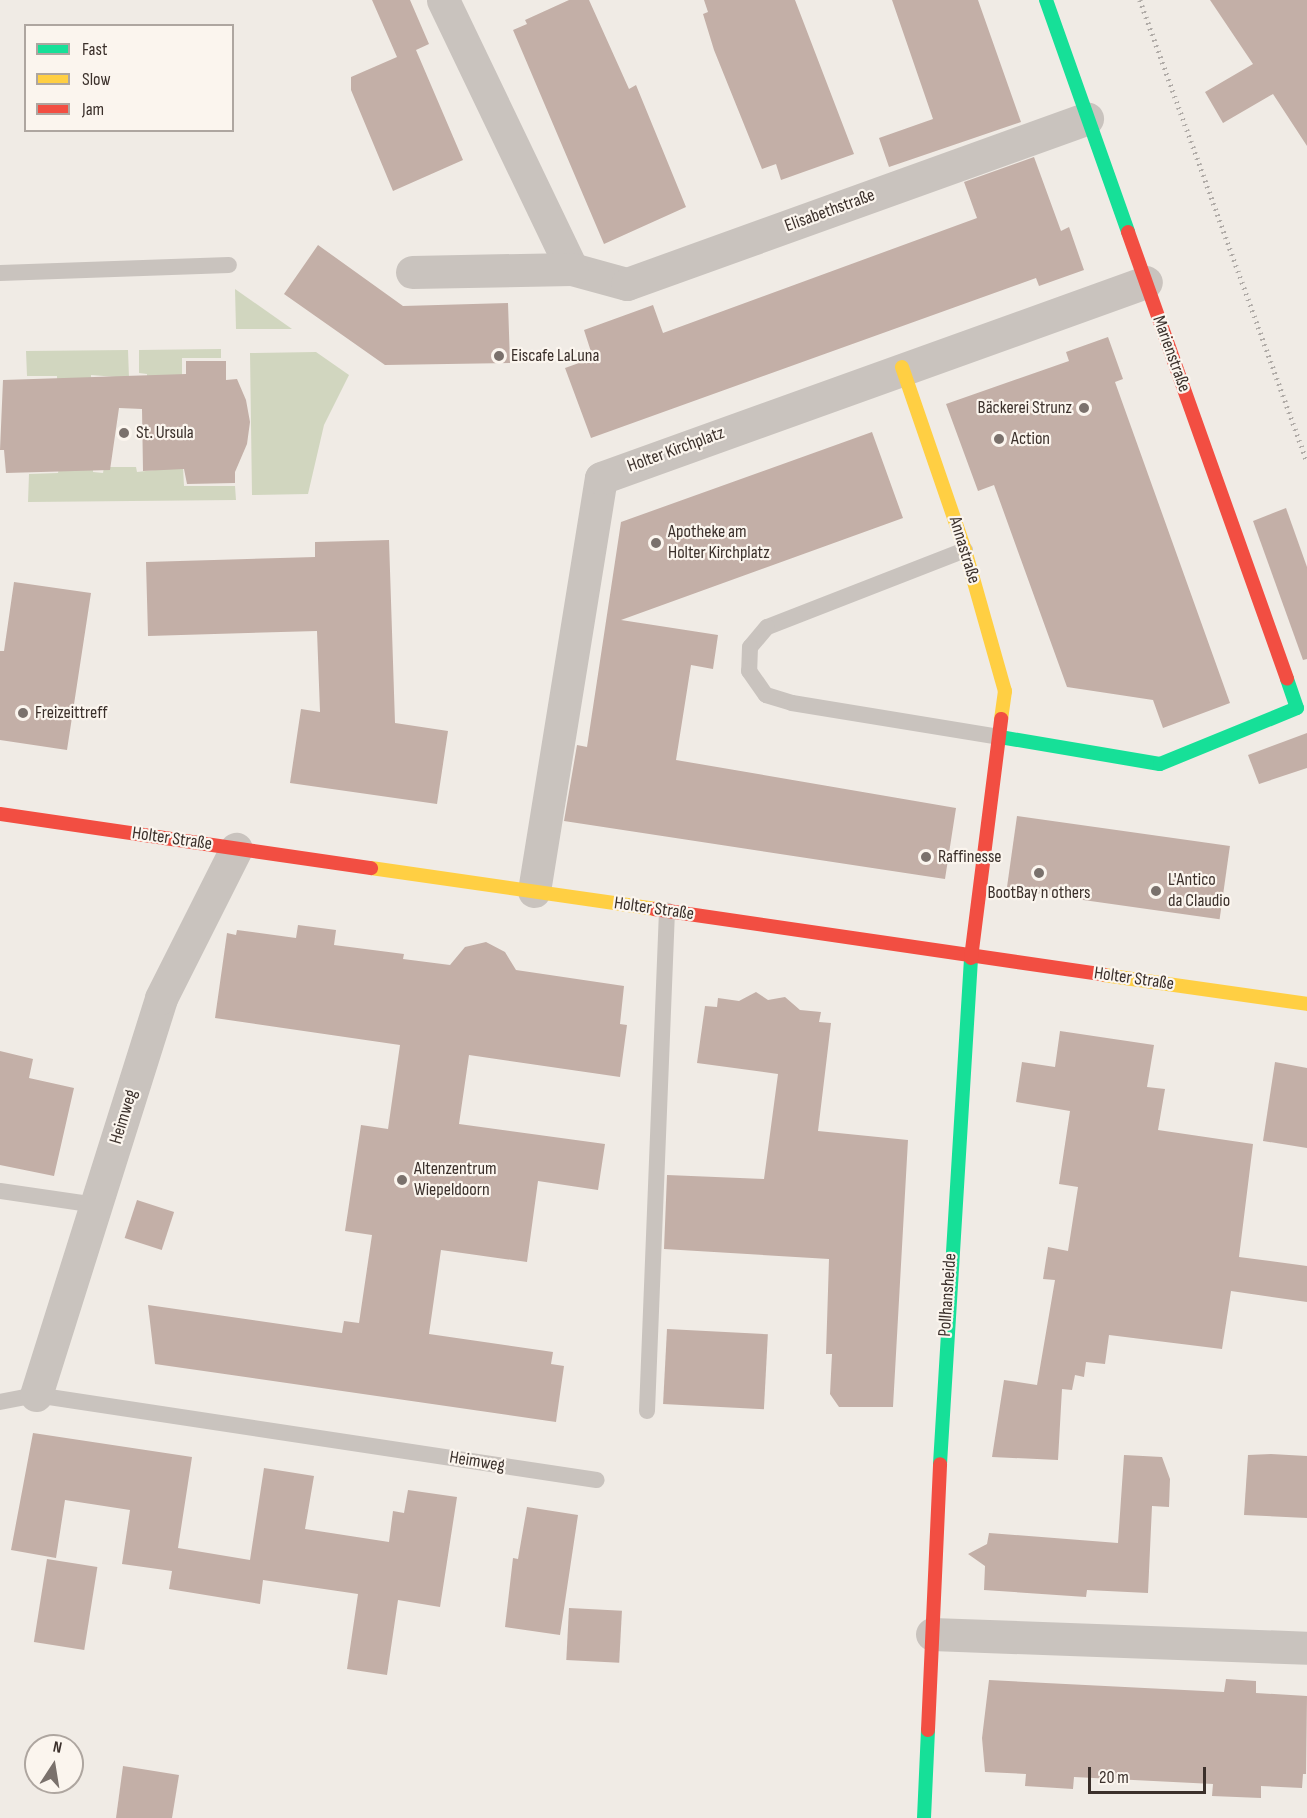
<!DOCTYPE html>
<meta charset="utf-8">
<style>
body{margin:0}
#map{position:relative;width:1307px;height:1818px;overflow:hidden;background:#f0ebe5;font-family:"Sofia Sans Condensed",sans-serif}
div>[style]{position:absolute}
.green>*{inset:0;background:#d1d6bf}
.building>*{inset:0;background:#c3afa7;transform-origin:0 0}
.lane>*{height:16px;margin:-8px;padding:0 8px;transform-origin:8px;border-radius:8px;background:#c9c3be}
.street>*{height:33px;margin:-16.5px;padding:0 16.5px;transform-origin:16.5px;border-radius:16.5px;background:#c9c3be}
.fast>*{height:14px;margin:-7px;padding:0 7px;transform-origin:7px;border-radius:7px;background:#16e098}
.slow>*{height:14px;margin:-7px;padding:0 7px;transform-origin:7px;border-radius:7px;background:#ffcf43}
.jam>*{height:14px;margin:-7px;padding:0 7px;transform-origin:7px;border-radius:7px;background:#f24e42}
.rail>*{height:4.5px;margin-top:-2.25px;transform-origin:0;background:repeating-linear-gradient(90deg,#b1aca8 0 1.5px,transparent 0 6px)}
.dots>*{width:16px;height:16px;translate:-50% -50%;box-sizing:border-box;border:3px solid #fbf5ee;border-radius:50%}
span{translate:-50% -50%;white-space:nowrap;text-align:center;line-height:1.15;-webkit-text-stroke:4.5px #fbf5ee;paint-order:stroke}
.street-label{font-size:18px;color:#3b302b}
.poi-label{font-size:18px;color:#3b302b}
.left{translate:0 -50%;text-align:left}
.right{translate:-100% -50%;text-align:right}
.legend{position:absolute;left:24px;top:24px;width:210px;height:108px;box-sizing:border-box;background:#fbf5ee;border:2px solid #aea6a0;margin:0;padding:8px 10px;list-style:none;font-size:18px;color:#3b302b}
.legend li{display:flex;align-items:center;gap:12px;height:30px}
.legend b{width:30px;border:2px solid #aea6a0}
.north{position:absolute;left:24px;top:1734px;width:60px;height:60px;box-sizing:border-box;background:#fbf5ee;border:2px solid #aea6a0;border-radius:50%;rotate:12deg;font-size:16px;font-weight:700;line-height:24px;text-align:center;color:#3b302b}
.north::after{content:'';display:block;margin:auto;width:21px;height:27px;background:#7a716c;clip-path:polygon(50% 0,100% 100%,50% 72%,0 100%)}
.scale{position:absolute;left:1088px;top:1767px;width:118px;height:27px;box-sizing:border-box;border:3px solid #3b302b;border-top:0;padding-left:8px;font-size:18px;line-height:21px;white-space:nowrap;color:#3b302b;-webkit-text-stroke:4px #fbf5ee;paint-order:stroke}
</style>
<div id="map">
<div class="green">
<i style="clip-path:polygon(235px 289px,292px 329px,236px 329px)"></i>
<i style="clip-path:polygon(221px 349px,221px 358px,182px 358px,182px 378px,147px 379px,147px 374px,139px 373px,139px 350px)"></i>
<i style="clip-path:polygon(128px 350px,129px 378px,91px 375px,91px 379px,57px 380px,57px 376px,27px 376px,26px 351px)"></i>
<i style="clip-path:polygon(316px 352px,349px 375px,324px 425px,308px 494px,252px 495px,250px 353px)"></i>
<i style="clip-path:polygon(104px 467px,136px 467px,137px 472px,183px 467px,184px 486px,235px 486px,236px 500px,28px 502px,29px 474px,58px 473px,59px 468px,93px 468px,93px 472px,103px 473px)"></i>
</div>
<div class="building">
<i style="clip-path:polygon(372px 0,410px 0,429px 44px,416px 50px,463px 160px,393px 191px,351px 90px,351px 77px,397px 57px)"></i>
<i style="clip-path:polygon(569px 0,589px 0,629px 89px,636px 85px,686px 207px,604px 244px,513px 30px,527px 24px,525px 20px)"></i>
<i style="clip-path:polygon(704px 0,795px 0,854px 154px,781px 180px,776px 164px,762px 169px,714px 50px,703px 14px,708px 12px)"></i>
<i style="clip-path:polygon(892px 0,978px 0,1021px 122px,889px 167px,879px 138px,933px 119px)"></i>
<i style="clip-path:polygon(1210px 0,1307px 0,1307px 146px,1273px 94px,1223px 123px,1205px 92px,1253px 64px)"></i>
<i style="clip-path:polygon(1034px 157px,1061px 231px,1069px 227px,1084px 270px,1039px 286px,1036px 278px,591px 438px,565px 368px,593px 358px,584px 330px,653px 305px,663px 333px,977px 218px,964px 182px)"></i>
<i style="clip-path:polygon(318px 245px,403px 306px,508px 303px,510px 363px,385px 365px,284px 294px)"></i>
<i style="clip-path:polygon(1108px 337px,1123px 379px,1115px 382px,1230px 703px,1163px 728px,1153px 700px,1067px 687px,994px 485px,978px 491px,946px 404px,1069px 361px,1066px 352px)"></i>
<i style="clip-path:polygon(186px 361px,226px 361px,226px 380px,237px 379px,246px 400px,250px 422px,247px 444px,235px 472px,235px 483px,187px 484px,184px 469px,143px 471px,142px 409px,119px 408px,110px 470px,6px 473px,4px 450px,0 450px,3px 380px,186px 374px)"></i>
<i style="clip-path:polygon(872px 432px,903px 518px,621px 620px,718px 635px,713px 669px,691px 665px,676px 760px,956px 808px,945px 879px,564px 821px,577px 745px,587px 747px,621px 522px)"></i>
<i style="clip-path:polygon(1286px 508px,1307px 567px,1307px 659px,1303px 660px,1253px 521px)"></i>
<i style="clip-path:polygon(389px 540px,395px 723px,448px 731px,437px 804px,290px 783px,301px 709px,320px 712px,317px 631px,148px 636px,146px 562px,315px 557px,315px 542px)"></i>
<i style="clip-path:polygon(14px 582px,91px 593px,67px 750px,0 740px,0 651px,4px 651px)"></i>
<i style="clip-path:polygon(1307px 733px,1307px 768px,1259px 784px,1248px 755px)"></i>
<i style="left:1017px;top:816px;width:215px;height:74px;rotate:8deg"></i>
<i style="clip-path:polygon(298px 925px,336px 930px,334px 945px,404px 954px,403px 959px,450px 965px,465px 947px,486px 942px,505px 952px,516px 970px,624px 986px,620px 1024px,627px 1025px,620px 1077px,469px 1055px,459px 1124px,605px 1144px,598px 1190px,538px 1181px,527px 1262px,441px 1250px,429px 1334px,553px 1352px,551px 1364px,564px 1366px,556px 1422px,155px 1364px,148px 1305px,342px 1333px,344px 1321px,359px 1323px,372px 1235px,345px 1231px,361px 1125px,388px 1129px,400px 1045px,215px 1018px,227px 933px,236px 935px,237px 930px,296px 938px)"></i>
<i style="clip-path:polygon(756px 992px,768px 1000px,785px 997px,800px 1010px,821px 1012px,819px 1022px,831px 1023px,818px 1131px,908px 1140px,893px 1407px,839px 1407px,830px 1394px,832px 1354px,826px 1354px,829px 1259px,664px 1249px,667px 1175px,764px 1179px,778px 1074px,697px 1063px,705px 1006px,717px 1007px,718px 998px,739px 1001px)"></i>
<i style="clip-path:polygon(1060px 1031px,1154px 1045px,1147px 1087px,1165px 1089px,1158px 1130px,1253px 1144px,1239px 1257px,1307px 1266px,1307px 1302px,1231px 1291px,1222px 1349px,1109px 1335px,1105px 1364px,1086px 1362px,1084px 1377px,1075px 1375px,1072px 1390px,1062px 1389px,1058px 1460px,992px 1457px,1004px 1380px,1037px 1385px,1055px 1280px,1043px 1279px,1048px 1247px,1068px 1251px,1078px 1187px,1059px 1184px,1070px 1111px,1016px 1102px,1022px 1062px,1055px 1067px)"></i>
<i style="clip-path:polygon(0 1051px,33px 1059px,29px 1078px,74px 1088px,54px 1176px,0 1165px)"></i>
<i style="clip-path:polygon(1275px 1062px,1307px 1068px,1307px 1148px,1263px 1141px)"></i>
<i style="left:137px;top:1200px;width:39px;height:40px;rotate:18deg"></i>
<i style="left:667px;top:1329px;width:101px;height:75px;rotate:3deg"></i>
<i style="clip-path:polygon(33px 1433px,192px 1457px,178px 1548px,250px 1560px,264px 1468px,314px 1476px,305px 1529px,389px 1542px,393px 1511px,404px 1513px,408px 1490px,457px 1497px,440px 1607px,398px 1600px,387px 1675px,347px 1669px,358px 1594px,263px 1580px,260px 1604px,169px 1589px,172px 1571px,122px 1564px,130px 1510px,65px 1500px,56px 1558px,11px 1550px)"></i>
<i style="clip-path:polygon(1271px 1454px,1307px 1456px,1307px 1518px,1244px 1515px,1248px 1455px)"></i>
<i style="clip-path:polygon(1124px 1455px,1162px 1457px,1170px 1479px,1169px 1507px,1152px 1506px,1148px 1593px,1087px 1590px,1086px 1597px,984px 1590px,985px 1566px,968px 1554px,987px 1544px,989px 1533px,1118px 1543px)"></i>
<i style="clip-path:polygon(527px 1507px,578px 1515px,560px 1635px,505px 1627px,513px 1558px,518px 1559px)"></i>
<i style="left:47px;top:1559px;width:51px;height:84px;rotate:9deg"></i>
<i style="left:569px;top:1608px;width:53px;height:52px;rotate:3deg"></i>
<i style="clip-path:polygon(1226px 1679px,1256px 1681px,1256px 1693px,1307px 1696px,1306px 1774px,1303px 1774px,1302px 1788px,1261px 1786px,1261px 1798px,1212px 1796px,1213px 1784px,1074px 1777px,1073px 1789px,1025px 1786px,1026px 1774px,985px 1772px,982px 1738px,989px 1680px,1224px 1692px)"></i>
<i style="clip-path:polygon(123px 1766px,179px 1775px,172px 1818px,116px 1818px)"></i>
</div>
<div class="lane">
<i style="left:0;top:273px;width:229px;rotate:-2deg"></i>
<i style="left:965px;top:550px;width:212px;rotate:158.7deg"></i>
<i style="left:767px;top:627px;width:26px;rotate:130deg"></i>
<i style="left:750px;top:647px;width:24px;rotate:92deg"></i>
<i style="left:749px;top:671px;width:29px;rotate:55deg"></i>
<i style="left:766px;top:695px;width:27px;rotate:17deg"></i>
<i style="left:792px;top:703px;width:211px;rotate:9.3deg"></i>
<i style="left:0;top:1191px;width:97px;rotate:8.3deg"></i>
<i style="left:0;top:1402px;width:37px;rotate:-11deg"></i>
<i style="left:36px;top:1395px;width:567px;rotate:8.62deg"></i>
<i style="left:647px;top:1411px;width:501px;rotate:-87.71deg"></i>
</div>
<div class="street">
<i style="left:443px;top:0;width:298px;rotate:64.4deg"></i>
<i style="left:572px;top:269px;width:57px;rotate:15.3deg"></i>
<i style="left:627px;top:284px;width:489px;rotate:-19.8deg"></i>
<i style="left:412px;top:272px;width:160px;rotate:-1.1deg"></i>
<i style="left:534px;top:891px;width:418px;rotate:-80.8deg"></i>
<i style="left:601px;top:478px;width:579px;rotate:-19.78deg"></i>
<i style="left:36px;top:1395px;width:416px;rotate:-72.5deg"></i>
<i style="left:161px;top:998px;width:167px;rotate:-63.3deg"></i>
<i style="left:932px;top:1634px;width:375px;rotate:2.1deg"></i>
</div>
<div class="fast">
<i style="left:1046px;top:0;width:246px;rotate:70.5deg"></i>
<i style="left:1000px;top:737px;width:162px;rotate:9.6deg"></i>
<i style="left:1160px;top:764px;width:148px;rotate:-22.2deg"></i>
<i style="left:1297px;top:708px;width:31px;rotate:-109deg"></i>
<i style="left:940px;top:1464px;width:507px;rotate:-86.49deg"></i>
<i style="left:924px;top:1818px;width:88px;rotate:-87.4deg"></i>
</div>
<div class="slow">
<i style="left:902px;top:367px;width:194px;rotate:71deg"></i>
<i style="left:965px;top:550px;width:147px;rotate:74.2deg"></i>
<i style="left:1005px;top:691px;width:28px;rotate:98deg"></i>
<i style="left:371px;top:868px;width:286px;rotate:8.2deg"></i>
<i style="left:1104px;top:975px;width:205px;rotate:8.1deg"></i>
</div>
<div class="jam">
<i style="left:1128px;top:232px;width:474px;rotate:70.4deg"></i>
<i style="left:0;top:814px;width:375px;rotate:8.3deg"></i>
<i style="left:654px;top:909px;width:455px;rotate:8.3deg"></i>
<i style="left:971px;top:958px;width:241px;rotate:-82.8deg"></i>
<i style="left:928px;top:1730px;width:266px;rotate:-87.4deg"></i>
</div>
<div class="rail">
<i style="left:1140px;top:0;width:490px;rotate:70.1deg"></i>
</div>
<div class="dots">
<i style="left:499px;top:356px;background:#7a716c"></i>
<i style="left:1084px;top:408px;background:#7a716c"></i>
<i style="left:124px;top:433px;background:#7a716c"></i>
<i style="left:999px;top:439px;background:#7a716c"></i>
<i style="left:656px;top:543px;background:#7a716c"></i>
<i style="left:23px;top:713px;background:#7a716c"></i>
<i style="left:926px;top:857px;background:#7a716c"></i>
<i style="left:1039px;top:873px;background:#7a716c"></i>
<i style="left:1156px;top:891px;background:#7a716c"></i>
<i style="left:402px;top:1180px;background:#7a716c"></i>
</div>
<div class="street-label">
<span style="left:830px;top:211px;rotate:-20deg">Elisabethstraße</span>
<span style="left:1171px;top:354px;rotate:70deg">Marienstraße</span>
<span style="left:676px;top:450px;rotate:-20deg">Holter Kirchplatz</span>
<span style="left:964px;top:550px;rotate:73deg">Annastraße</span>
<span style="left:172px;top:839px;rotate:8deg">Holter Straße</span>
<span style="left:654px;top:909px;rotate:8deg">Holter Straße</span>
<span style="left:1134px;top:979px;rotate:8deg">Holter Straße</span>
<span style="left:124px;top:1117px;rotate:-73deg">Heimweg</span>
<span style="left:948px;top:1295px;rotate:-86deg">Pollhansheide</span>
<span style="left:477px;top:1462px;rotate:9deg">Heimweg</span>
</div>
<div class="poi-label">
<span class="left" style="left:511px;top:356px">Eiscafe LaLuna</span>
<span class="right" style="left:1072px;top:408px">Bäckerei Strunz</span>
<span class="left" style="left:136px;top:433px">St. Ursula</span>
<span class="left" style="left:1011px;top:439px">Action</span>
<span class="left" style="left:668px;top:543px">Apotheke am<br>Holter Kirchplatz</span>
<span class="left" style="left:35px;top:713px">Freizeittreff</span>
<span class="left" style="left:938px;top:857px">Raffinesse</span>
<span class="left" style="left:1168px;top:891px">L'Antico<br>da Claudio</span>
<span style="left:1039px;top:893px">BootBay n others</span>
<span class="left" style="left:414px;top:1180px">Altenzentrum<br>Wiepeldoorn</span>
</div>
<ul class="legend">
<li><b style="height:8px;background:#16e098"></b>Fast</li>
<li><b style="height:8px;background:#ffcf43"></b>Slow</li>
<li><b style="height:8px;background:#f24e42"></b>Jam</li>
</ul>
<div class="north">N</div>
<div class="scale">20 m</div>
</div>
